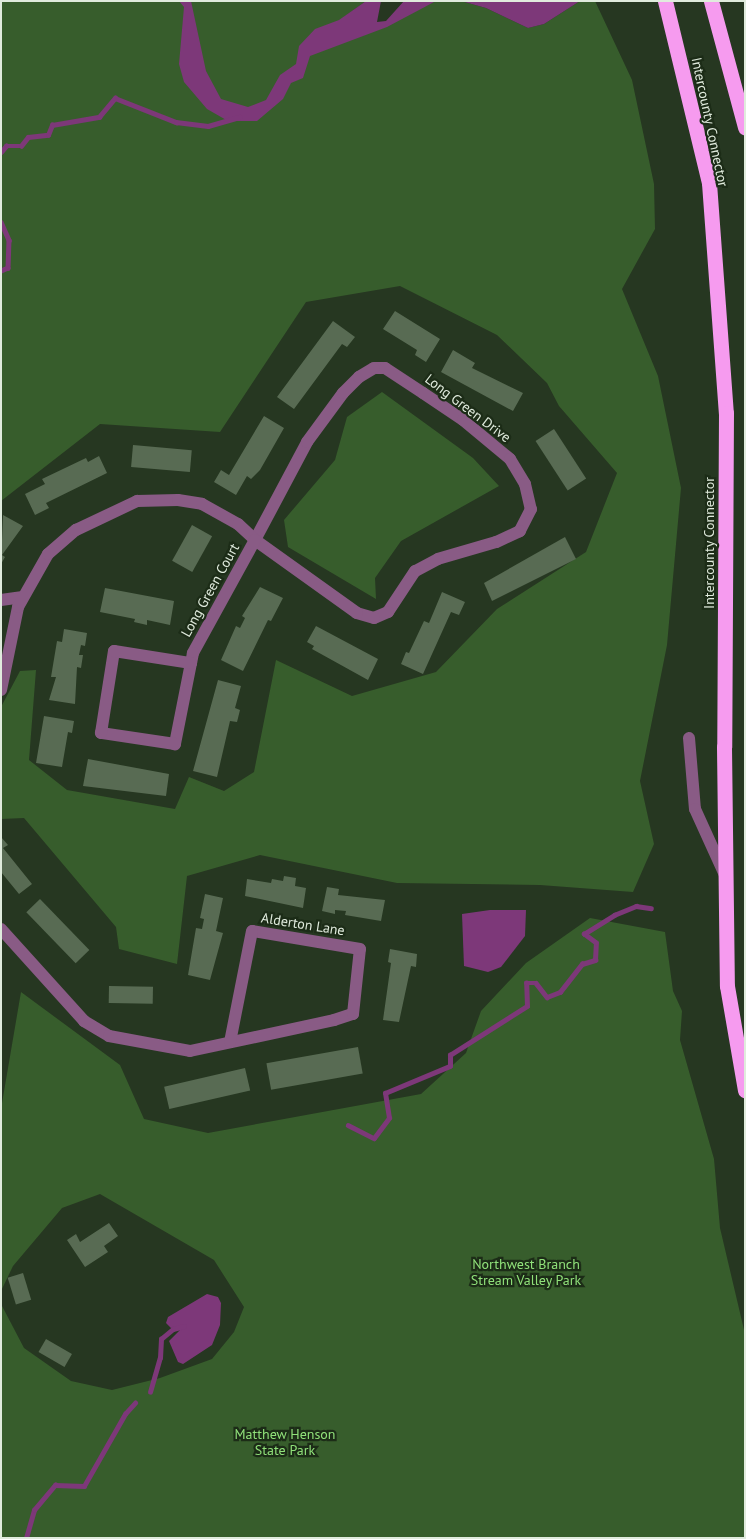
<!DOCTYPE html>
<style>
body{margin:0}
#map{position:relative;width:746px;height:1539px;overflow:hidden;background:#263721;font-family:"PT Sans",sans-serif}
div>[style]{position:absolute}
.green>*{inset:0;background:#375d2c}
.water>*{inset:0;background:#7d3879}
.stream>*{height:4.5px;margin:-2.25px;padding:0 2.25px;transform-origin:2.25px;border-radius:2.25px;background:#7d3879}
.building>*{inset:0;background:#586b53;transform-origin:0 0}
.minor>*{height:12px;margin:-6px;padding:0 6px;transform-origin:6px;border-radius:6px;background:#895b85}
.highway>*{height:15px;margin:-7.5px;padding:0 7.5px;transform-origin:7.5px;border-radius:7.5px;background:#f69bef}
span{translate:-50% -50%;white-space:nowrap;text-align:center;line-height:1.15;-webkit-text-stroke:4.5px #1c2c17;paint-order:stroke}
.street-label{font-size:14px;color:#e0ebdd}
.park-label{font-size:14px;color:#90e17a}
.frame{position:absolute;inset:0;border:2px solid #e0ebdd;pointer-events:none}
</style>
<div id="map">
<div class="green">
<i style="clip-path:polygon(1px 1px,366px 1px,344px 17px,362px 36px,436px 1px,461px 1px,486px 8px,528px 28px,544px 24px,580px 1px,595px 1px,632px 80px,654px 184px,655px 229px,622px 289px,658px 376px,681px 488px,667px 645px,640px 781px,654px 844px,633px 892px,540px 885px,397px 883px,260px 855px,187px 876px,177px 964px,119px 949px,116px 927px,24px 818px,1px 819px,1px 707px,20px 671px,36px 670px,29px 760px,67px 790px,175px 809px,189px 777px,224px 791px,254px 772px,276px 660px,352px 696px,436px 672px,497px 609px,586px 552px,617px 473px,559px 406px,547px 383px,497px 335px,400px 286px,306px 302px,220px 432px,100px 424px,1px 501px)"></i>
<i style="clip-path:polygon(382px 392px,473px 458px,499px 486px,401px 541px,375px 578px,376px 599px,288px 547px,284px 520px,335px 460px,347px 417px)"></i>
<i style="clip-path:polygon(590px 918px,665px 932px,673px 991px,682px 1011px,680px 1040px,714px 1159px,720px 1228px,745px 1334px,745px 1538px,1px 1538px,1px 1304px,24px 1348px,71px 1381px,112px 1390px,160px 1378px,212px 1359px,234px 1332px,244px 1307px,214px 1260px,100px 1194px,62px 1208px,13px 1266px,1px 1291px,1px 1109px,21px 992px,120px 1065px,144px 1119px,208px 1133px,421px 1094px,466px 1053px,481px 1011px,526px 963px)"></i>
</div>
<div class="water">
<i style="clip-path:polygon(179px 1px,191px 1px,206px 71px,221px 99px,248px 107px,266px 100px,280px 75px,296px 64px,299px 46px,315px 29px,339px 20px,366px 1px,381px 1px,377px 22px,386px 21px,404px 1px,436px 1px,387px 27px,310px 56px,303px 78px,291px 83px,283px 99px,257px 121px,228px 121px,207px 109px,184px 82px,179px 64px,184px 7px)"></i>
<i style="clip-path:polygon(461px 1px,537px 2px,580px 1px,544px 24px,528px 28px,486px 8px)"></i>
<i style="clip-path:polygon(490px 910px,526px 910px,525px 936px,501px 967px,488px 972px,464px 966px,462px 914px)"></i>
<i style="clip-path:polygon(207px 1294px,218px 1297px,221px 1303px,220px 1325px,212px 1345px,183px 1364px,178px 1362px,169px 1341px,184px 1326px,171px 1328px,166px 1323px,168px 1317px)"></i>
</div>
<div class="stream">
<i style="left:1px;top:152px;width:8px;rotate:-50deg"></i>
<i style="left:6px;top:146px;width:15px"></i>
<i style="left:21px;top:146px;width:11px;rotate:-52deg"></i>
<i style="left:28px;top:137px;width:20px;rotate:-6deg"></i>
<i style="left:48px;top:135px;width:11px;rotate:-68deg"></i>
<i style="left:52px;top:125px;width:48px;rotate:-9.7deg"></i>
<i style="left:99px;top:117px;width:25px;rotate:-50deg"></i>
<i style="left:115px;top:98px;width:66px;rotate:21.5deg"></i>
<i style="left:176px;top:122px;width:32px;rotate:7deg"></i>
<i style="left:208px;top:126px;width:33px;rotate:-16deg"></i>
<i style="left:1px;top:222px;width:20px;rotate:66deg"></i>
<i style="left:9px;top:240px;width:28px;rotate:92deg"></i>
<i style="left:8px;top:268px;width:8px;rotate:157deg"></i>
<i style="left:348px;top:1125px;width:29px;rotate:27deg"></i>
<i style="left:374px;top:1138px;width:25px;rotate:-53deg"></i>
<i style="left:389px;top:1118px;width:25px;rotate:-99deg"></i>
<i style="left:385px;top:1093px;width:70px;rotate:-22.6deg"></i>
<i style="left:450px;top:1066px;width:11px;rotate:-90deg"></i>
<i style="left:450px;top:1055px;width:91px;rotate:-32.5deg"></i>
<i style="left:527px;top:1006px;width:23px;rotate:-92deg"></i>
<i style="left:526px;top:983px;width:10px"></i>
<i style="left:536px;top:983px;width:18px;rotate:52deg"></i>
<i style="left:547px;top:997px;width:14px;rotate:-21deg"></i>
<i style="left:560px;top:992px;width:36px;rotate:-52deg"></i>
<i style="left:582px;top:964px;width:14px;rotate:-17deg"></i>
<i style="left:595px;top:960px;width:17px;rotate:-87deg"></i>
<i style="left:596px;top:943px;width:15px;rotate:-143deg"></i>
<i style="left:584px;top:934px;width:36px;rotate:-32deg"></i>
<i style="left:614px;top:915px;width:24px;rotate:-22deg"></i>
<i style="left:636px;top:906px;width:15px;rotate:8deg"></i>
<i style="left:150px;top:1392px;width:35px;rotate:-74deg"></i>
<i style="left:160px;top:1358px;width:19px;rotate:-87deg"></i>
<i style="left:161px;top:1339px;width:16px;rotate:-40deg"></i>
<i style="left:173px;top:1329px;width:11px;rotate:-15deg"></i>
<i style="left:26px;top:1538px;width:29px;rotate:-74deg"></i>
<i style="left:34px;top:1510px;width:33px;rotate:-50deg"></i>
<i style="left:55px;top:1485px;width:29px;rotate:2deg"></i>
<i style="left:84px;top:1486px;width:83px;rotate:-60.3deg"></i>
<i style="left:125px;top:1414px;width:15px;rotate:-48deg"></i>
</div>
<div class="building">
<i style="clip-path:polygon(395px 311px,440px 339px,426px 362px,415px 355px,417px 350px,383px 329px)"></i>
<i style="clip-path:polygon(333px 321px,355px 337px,347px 347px,342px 344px,294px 409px,277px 397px)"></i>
<i style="clip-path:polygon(453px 350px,475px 363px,472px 368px,523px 393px,513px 411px,441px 372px)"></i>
<i style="clip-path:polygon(264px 416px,284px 428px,260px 470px,251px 479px,247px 476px,236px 495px,214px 482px,221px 470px,229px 475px)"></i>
<i style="left:554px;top:429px;width:59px;height:22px;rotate:57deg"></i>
<i style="left:133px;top:445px;width:59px;height:22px;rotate:5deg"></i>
<i style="clip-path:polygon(99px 456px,107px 473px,46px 503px,49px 508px,35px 515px,25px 494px,45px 484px,42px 479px,86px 458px,88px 462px)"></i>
<i style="clip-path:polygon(3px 515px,23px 526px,2px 555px,5px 557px,1px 564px)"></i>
<i style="left:192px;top:525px;width:23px;height:41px;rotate:29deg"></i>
<i style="clip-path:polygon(565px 537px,576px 559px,492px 601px,484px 583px)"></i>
<i style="clip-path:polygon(260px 587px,283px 598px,271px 621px,268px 620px,243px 671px,221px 660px,236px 626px,240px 628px,245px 618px,242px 616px)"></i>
<i style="clip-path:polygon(105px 588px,174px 601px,170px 625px,147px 620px,147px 625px,134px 622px,135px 619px,100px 612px)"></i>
<i style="clip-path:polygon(442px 592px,465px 602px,459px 615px,451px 612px,423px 674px,401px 664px,406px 652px,409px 653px,424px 621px,429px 623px)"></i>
<i style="clip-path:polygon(316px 626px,378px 659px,368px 680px,312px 649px,314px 646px,307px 642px)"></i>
<i style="clip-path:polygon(64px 629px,87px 633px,85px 646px,81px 645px,79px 655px,83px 655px,81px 668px,77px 667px,75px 704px,49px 700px,56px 677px,51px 677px,57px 641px,62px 642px)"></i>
<i style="clip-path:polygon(218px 680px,241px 686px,235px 708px,240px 710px,237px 722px,230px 721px,217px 777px,193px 771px)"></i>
<i style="clip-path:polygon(44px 716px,74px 721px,72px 733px,68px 732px,62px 767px,36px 763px)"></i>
<i style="clip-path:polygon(88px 759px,169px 774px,166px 796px,83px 786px)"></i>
<i style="clip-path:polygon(1px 837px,8px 845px,3px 848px,32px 884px,19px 894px,1px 872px)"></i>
<i style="clip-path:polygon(284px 876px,296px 878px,295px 886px,306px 888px,303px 908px,245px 896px,247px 879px,271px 883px,272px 879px,283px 881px)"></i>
<i style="clip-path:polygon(327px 887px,339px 889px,338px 895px,385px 900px,381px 921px,345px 915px,346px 911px,335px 910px,335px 914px,322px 911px)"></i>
<i style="clip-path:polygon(205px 894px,223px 898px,216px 931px,223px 933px,210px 980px,188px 975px,196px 928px,202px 929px,204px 919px,200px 918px)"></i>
<i style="left:40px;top:899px;width:71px;height:19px;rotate:46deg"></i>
<i style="clip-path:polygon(390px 949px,417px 954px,416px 967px,411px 966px,399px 1022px,383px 1020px,391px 963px,388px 962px)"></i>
<i style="left:109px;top:986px;width:44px;height:17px;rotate:1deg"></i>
<i style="left:358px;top:1047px;width:27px;height:93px;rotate:80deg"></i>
<i style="left:245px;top:1068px;width:23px;height:83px;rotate:77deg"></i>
<i style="clip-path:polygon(109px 1223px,118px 1236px,104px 1246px,108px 1252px,85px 1267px,67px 1240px,76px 1234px,80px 1242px)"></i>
<i style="left:23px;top:1273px;width:28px;height:16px;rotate:73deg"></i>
<i style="left:46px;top:1339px;width:30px;height:15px;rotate:30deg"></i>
</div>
<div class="minor">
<i style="left:374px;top:368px;width:11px"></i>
<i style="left:385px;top:368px;width:45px;rotate:33.3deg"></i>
<i style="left:423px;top:393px;width:48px;rotate:34deg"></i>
<i style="left:463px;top:420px;width:61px;rotate:39.7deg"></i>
<i style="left:510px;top:459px;width:29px;rotate:59deg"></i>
<i style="left:525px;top:484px;width:26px;rotate:77deg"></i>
<i style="left:531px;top:509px;width:25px;rotate:117deg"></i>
<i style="left:520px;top:531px;width:26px;rotate:155deg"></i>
<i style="left:496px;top:542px;width:60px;rotate:163.7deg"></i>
<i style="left:438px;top:559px;width:26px;rotate:152deg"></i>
<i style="left:415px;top:571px;width:49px;rotate:123.4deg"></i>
<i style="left:388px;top:612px;width:15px;rotate:157deg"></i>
<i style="left:374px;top:618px;width:18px;rotate:-164deg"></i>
<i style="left:357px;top:613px;width:125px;rotate:-144.4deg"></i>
<i style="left:255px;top:540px;width:111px;rotate:-62deg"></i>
<i style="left:307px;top:442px;width:61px;rotate:-53.7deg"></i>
<i style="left:343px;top:393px;width:23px;rotate:-45deg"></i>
<i style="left:359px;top:377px;width:17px;rotate:-31deg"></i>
<i style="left:1px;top:600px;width:22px;rotate:-8deg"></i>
<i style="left:1px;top:690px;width:85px;rotate:-78.4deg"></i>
<i style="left:18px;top:607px;width:61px;rotate:-60.5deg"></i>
<i style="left:48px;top:554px;width:37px;rotate:-41deg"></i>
<i style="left:76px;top:530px;width:68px;rotate:-25.4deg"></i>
<i style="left:137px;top:501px;width:41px;rotate:-1.4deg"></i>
<i style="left:178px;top:500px;width:24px;rotate:9deg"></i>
<i style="left:202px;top:504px;width:41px;rotate:29.1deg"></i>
<i style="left:238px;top:524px;width:23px;rotate:43deg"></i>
<i style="left:255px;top:540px;width:129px;rotate:118.8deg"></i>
<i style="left:193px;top:653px;width:10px;rotate:101deg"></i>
<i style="left:191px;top:663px;width:83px;rotate:101.2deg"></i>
<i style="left:175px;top:744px;width:75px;rotate:-171.5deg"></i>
<i style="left:101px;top:733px;width:83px;rotate:-81deg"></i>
<i style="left:114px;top:651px;width:78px;rotate:8.9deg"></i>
<i style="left:689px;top:738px;width:71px;rotate:85.2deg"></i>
<i style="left:695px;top:809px;width:72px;rotate:65.6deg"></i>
<i style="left:1px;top:929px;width:124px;rotate:47.9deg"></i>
<i style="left:84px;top:1021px;width:29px;rotate:31deg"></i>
<i style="left:109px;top:1036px;width:82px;rotate:10.5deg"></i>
<i style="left:190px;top:1051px;width:147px;rotate:-12.1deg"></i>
<i style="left:334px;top:1020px;width:20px;rotate:-18deg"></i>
<i style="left:353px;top:1014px;width:65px;rotate:-83.9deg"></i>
<i style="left:360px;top:949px;width:109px;rotate:-170.5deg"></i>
<i style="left:252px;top:931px;width:113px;rotate:101.2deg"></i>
</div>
<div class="highway">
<i style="left:665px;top:1px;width:187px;rotate:76.4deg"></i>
<i style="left:709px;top:183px;width:231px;rotate:85.8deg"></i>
<i style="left:726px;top:413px;width:334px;rotate:90.3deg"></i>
<i style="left:724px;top:747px;width:239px;rotate:89.3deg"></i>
<i style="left:727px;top:986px;width:106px;rotate:80.2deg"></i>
<i style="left:711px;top:1px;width:131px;rotate:74.9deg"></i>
</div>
<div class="street-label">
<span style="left:710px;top:122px;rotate:78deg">Intercounty Connector</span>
<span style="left:468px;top:408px;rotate:37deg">Long Green Drive</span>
<span style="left:709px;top:543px;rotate:-90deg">Intercounty Connector</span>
<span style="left:210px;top:590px;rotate:-61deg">Long Green Court</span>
<span style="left:303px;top:924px;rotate:9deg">Alderton Lane</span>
</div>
<div class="park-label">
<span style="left:526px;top:1272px">Northwest Branch<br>Stream Valley Park</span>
<span style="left:285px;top:1442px">Matthew Henson<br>State Park</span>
</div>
<div class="frame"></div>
</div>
